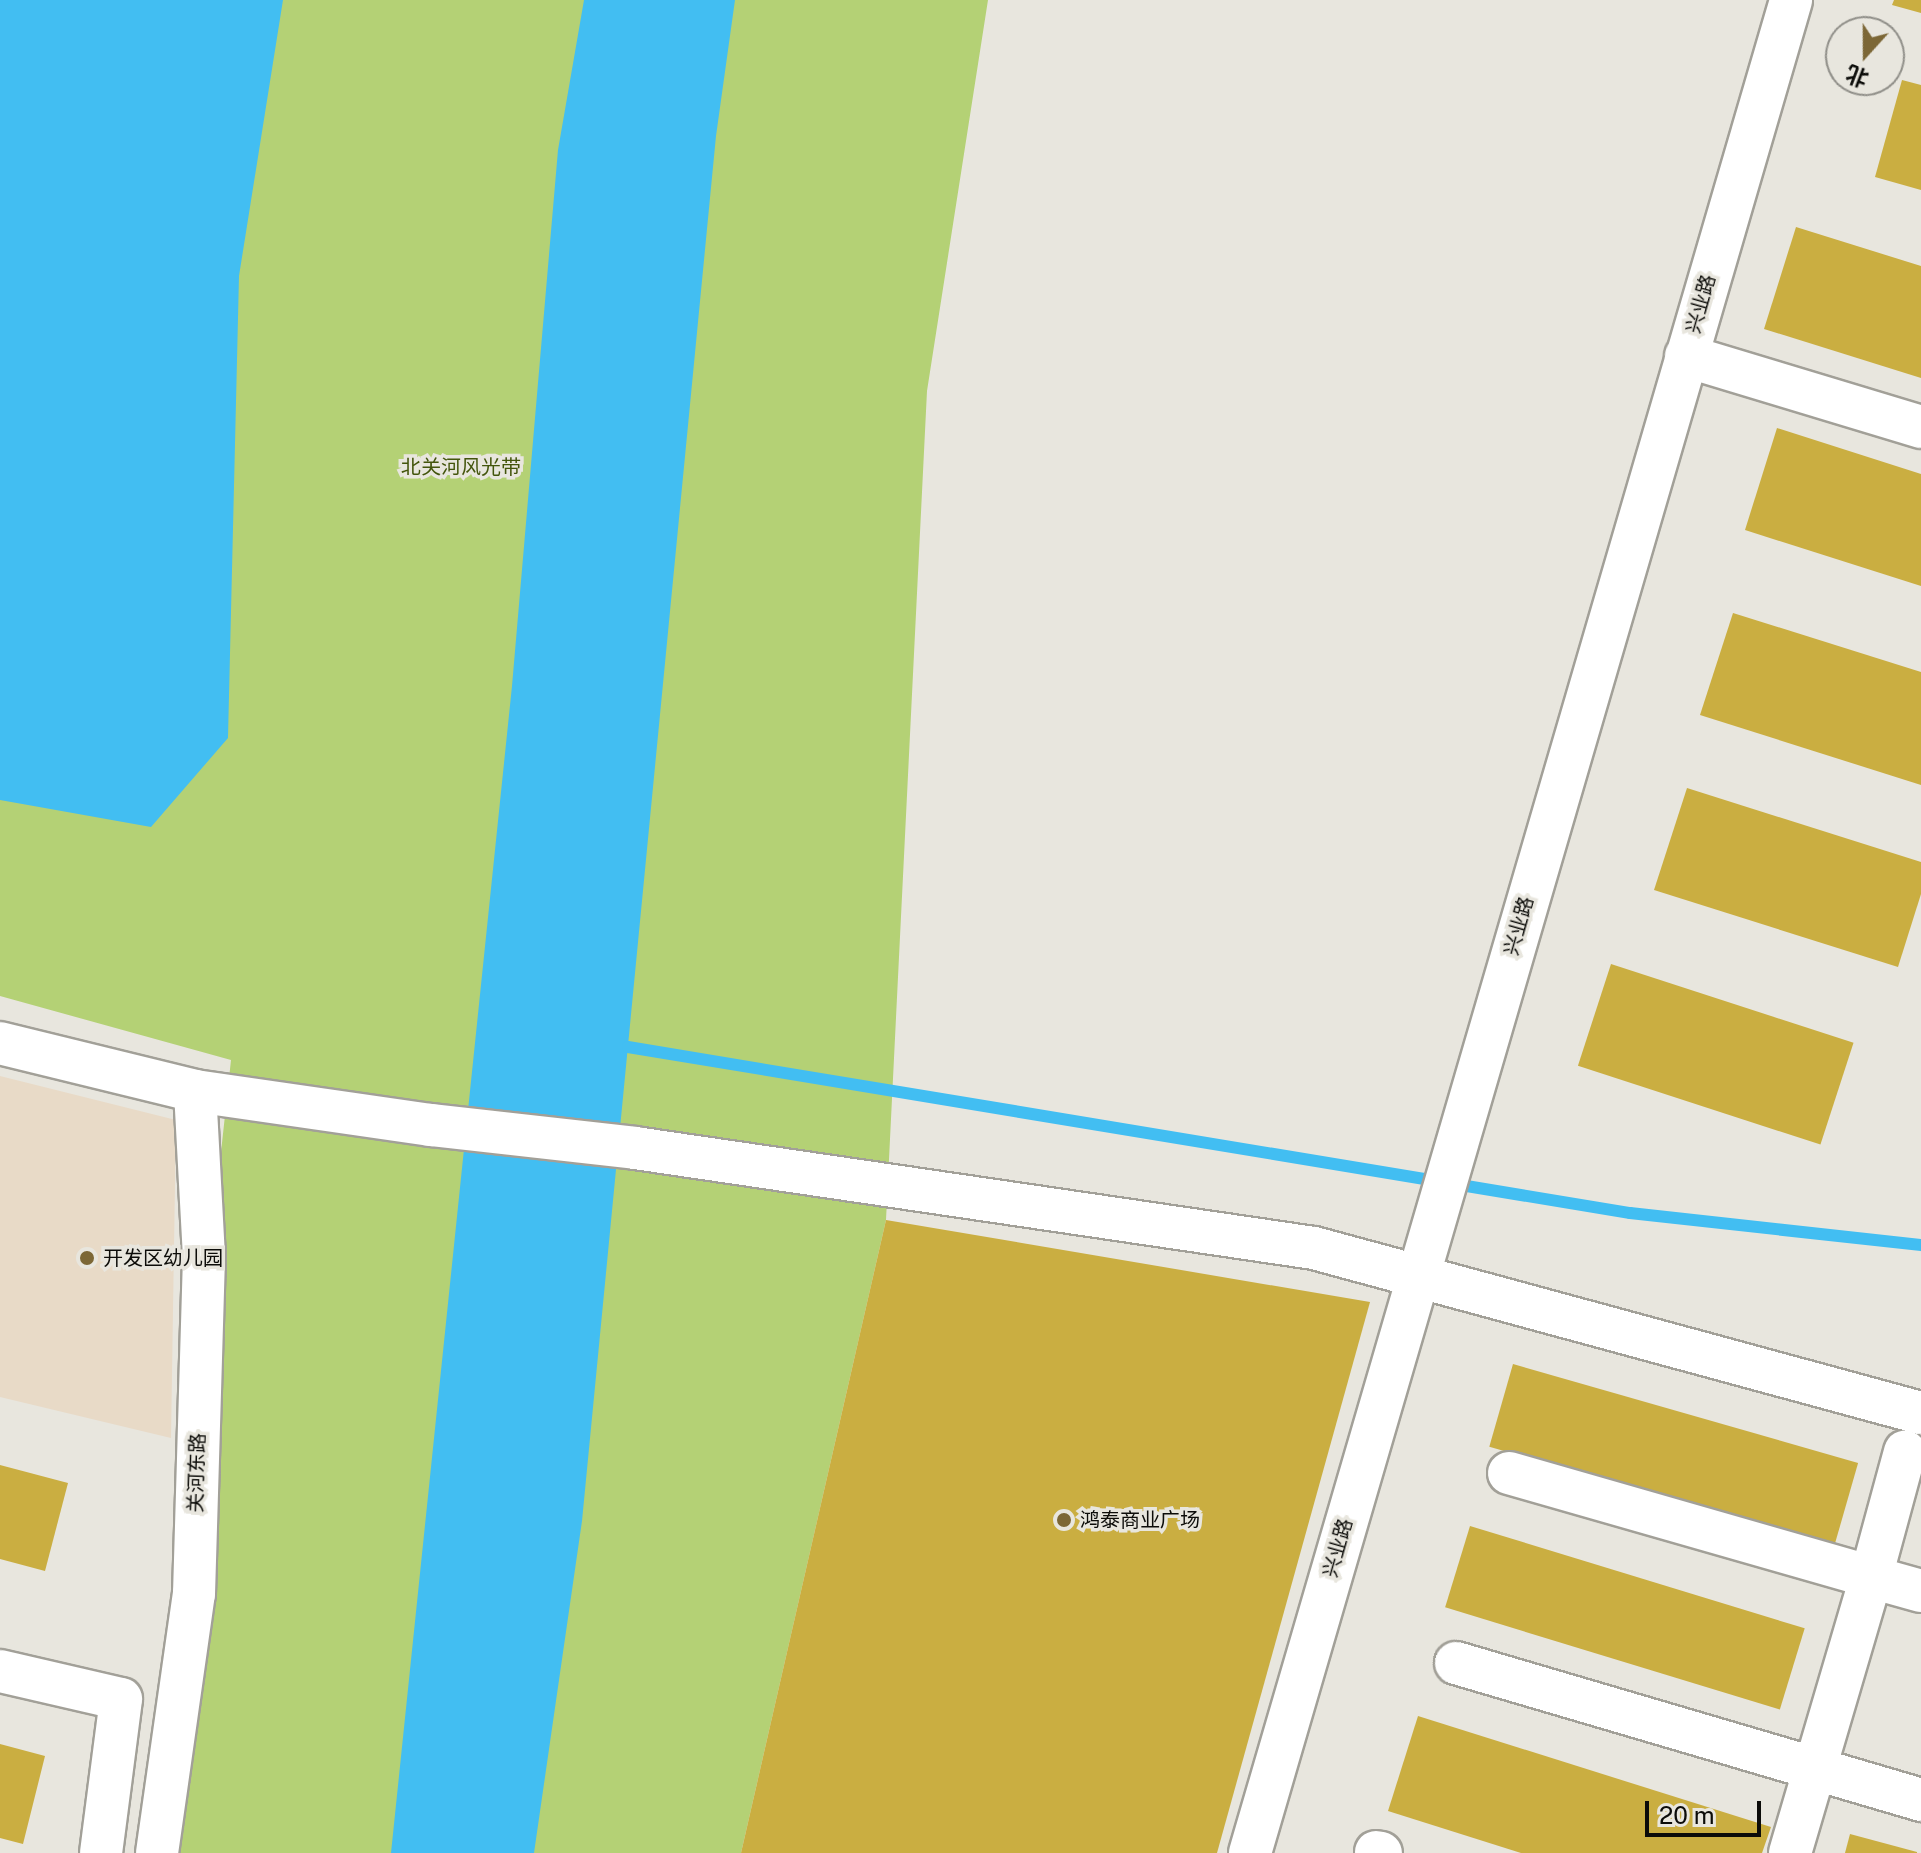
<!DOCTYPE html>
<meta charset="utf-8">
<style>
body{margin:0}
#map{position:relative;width:1921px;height:1853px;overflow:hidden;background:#e8e6de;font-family:"Public Sans","Noto Sans SC",sans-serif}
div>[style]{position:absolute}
.education>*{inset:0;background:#e8dac7}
.green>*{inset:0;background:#b4d175}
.water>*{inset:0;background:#42bef2}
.stream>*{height:12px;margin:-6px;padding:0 6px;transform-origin:6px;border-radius:6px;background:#42bef2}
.building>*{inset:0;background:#caae41;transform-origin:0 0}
.roads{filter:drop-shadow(2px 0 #a2a098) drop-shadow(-2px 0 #a2a098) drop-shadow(0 2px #a2a098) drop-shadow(0 -2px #a2a098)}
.minor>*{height:42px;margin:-21px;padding:0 21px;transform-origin:21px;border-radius:21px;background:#fff}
.dots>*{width:22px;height:22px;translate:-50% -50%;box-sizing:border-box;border:4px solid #e8e6de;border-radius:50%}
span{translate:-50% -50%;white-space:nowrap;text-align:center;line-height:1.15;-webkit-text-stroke:7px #e8e6de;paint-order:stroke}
.street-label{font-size:20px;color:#0c0c09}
.park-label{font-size:20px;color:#43550c}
.poi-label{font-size:20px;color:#0c0c09}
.left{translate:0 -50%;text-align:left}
.north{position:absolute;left:1825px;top:16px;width:80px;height:80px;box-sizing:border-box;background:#e8e6de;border:2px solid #908f89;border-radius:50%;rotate:201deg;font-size:22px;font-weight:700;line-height:32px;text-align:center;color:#0c0c09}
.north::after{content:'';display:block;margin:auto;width:28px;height:36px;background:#7c6736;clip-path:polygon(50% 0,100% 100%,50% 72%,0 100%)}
.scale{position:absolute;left:1645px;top:1801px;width:116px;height:36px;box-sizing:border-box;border:4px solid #0c0c09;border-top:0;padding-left:10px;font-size:24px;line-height:28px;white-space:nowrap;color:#0c0c09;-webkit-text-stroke:6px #e8e6de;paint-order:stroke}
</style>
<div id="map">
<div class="education">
<i style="clip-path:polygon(0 1076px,176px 1120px,171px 1438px,0 1397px)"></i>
</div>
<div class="green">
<i style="clip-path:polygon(0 0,988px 0,927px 391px,886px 1220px,741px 1853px,145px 1853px,231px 1060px,0 996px)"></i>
</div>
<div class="water">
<i style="clip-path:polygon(0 0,283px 0,239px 276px,228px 738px,151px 827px,0 800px)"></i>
<i style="clip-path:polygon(584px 0,735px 0,716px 136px,582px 1521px,534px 1853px,391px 1853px,512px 686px,558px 150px)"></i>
</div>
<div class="stream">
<i style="left:628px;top:1047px;width:1016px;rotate:9.41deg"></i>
<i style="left:1630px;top:1213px;width:293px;rotate:6.3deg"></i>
</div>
<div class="building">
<i style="clip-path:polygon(1894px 0,1921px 0,1921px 13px,1892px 5px)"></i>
<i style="clip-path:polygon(1902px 80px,1921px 85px,1921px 190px,1875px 177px)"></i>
<i style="clip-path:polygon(1796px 227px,1921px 266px,1921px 378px,1764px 329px)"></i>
<i style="clip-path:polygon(1777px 428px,1921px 474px,1921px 586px,1745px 530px)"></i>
<i style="clip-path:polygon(1733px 613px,1921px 672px,1921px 785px,1700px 715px)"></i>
<i style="clip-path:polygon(1687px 788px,1921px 862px,1921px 894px,1898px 967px,1654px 890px)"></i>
<i style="left:1611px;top:964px;width:255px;height:107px;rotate:18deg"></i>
<i style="clip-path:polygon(886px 1220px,1370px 1302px,1217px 1853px,741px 1853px)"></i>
<i style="left:1513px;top:1364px;width:359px;height:86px;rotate:16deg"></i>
<i style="clip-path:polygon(0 1465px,68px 1483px,45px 1571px,0 1559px)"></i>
<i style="left:1470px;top:1526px;width:350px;height:85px;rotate:17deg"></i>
<i style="clip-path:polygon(1418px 1716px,1771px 1827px,1762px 1853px,1521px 1853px,1388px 1811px)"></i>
<i style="clip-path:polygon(0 1744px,45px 1756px,23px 1844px,0 1838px)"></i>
<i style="clip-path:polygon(1850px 1834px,1917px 1852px,1917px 1853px,1845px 1853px)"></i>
</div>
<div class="roads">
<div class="minor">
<i style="left:1686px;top:356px;width:245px;rotate:16.8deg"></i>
<i style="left:0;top:1043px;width:201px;rotate:13.8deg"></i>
<i style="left:195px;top:1091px;width:238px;rotate:8.2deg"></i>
<i style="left:431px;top:1125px;width:205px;rotate:6.4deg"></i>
<i style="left:635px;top:1148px;width:686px;rotate:8.38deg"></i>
<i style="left:1314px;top:1248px;width:629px;rotate:15.21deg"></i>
<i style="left:1509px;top:1473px;width:377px;rotate:16deg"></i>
<i style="left:1871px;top:1577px;width:130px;rotate:-74.8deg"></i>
<i style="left:1456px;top:1663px;width:485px;rotate:16.4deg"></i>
<i style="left:0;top:1671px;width:124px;rotate:13deg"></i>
<i style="left:121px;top:1699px;width:155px;rotate:97.4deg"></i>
<i style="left:1376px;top:1852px;width:5px;rotate:11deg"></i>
<i style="left:157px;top:1853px;width:262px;rotate:-81.9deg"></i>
<i style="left:194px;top:1594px;width:337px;rotate:-88.3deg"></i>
<i style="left:204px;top:1257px;width:166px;rotate:-93.1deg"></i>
<i style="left:1250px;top:1853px;width:1930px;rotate:-73.72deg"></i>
<i style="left:1790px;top:1853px;width:288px;rotate:-73.6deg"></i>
<i style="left:1871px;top:1577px;width:52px;rotate:15.6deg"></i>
</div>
</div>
<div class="dots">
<i style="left:87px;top:1258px;background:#7c6736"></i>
<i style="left:1064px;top:1520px;background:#7c6736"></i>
</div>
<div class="street-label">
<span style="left:1701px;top:304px;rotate:-74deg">兴业路</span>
<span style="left:1519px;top:926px;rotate:-74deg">兴业路</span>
<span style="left:197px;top:1473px;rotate:-88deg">关河东路</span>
<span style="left:1338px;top:1548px;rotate:-74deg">兴业路</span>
</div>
<div class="park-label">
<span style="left:461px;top:467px">北关河风光带</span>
</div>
<div class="poi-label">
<span class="left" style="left:103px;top:1258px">开发区幼儿园</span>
<span class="left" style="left:1080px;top:1520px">鸿泰商业广场</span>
</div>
<div class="north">北</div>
<div class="scale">20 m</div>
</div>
